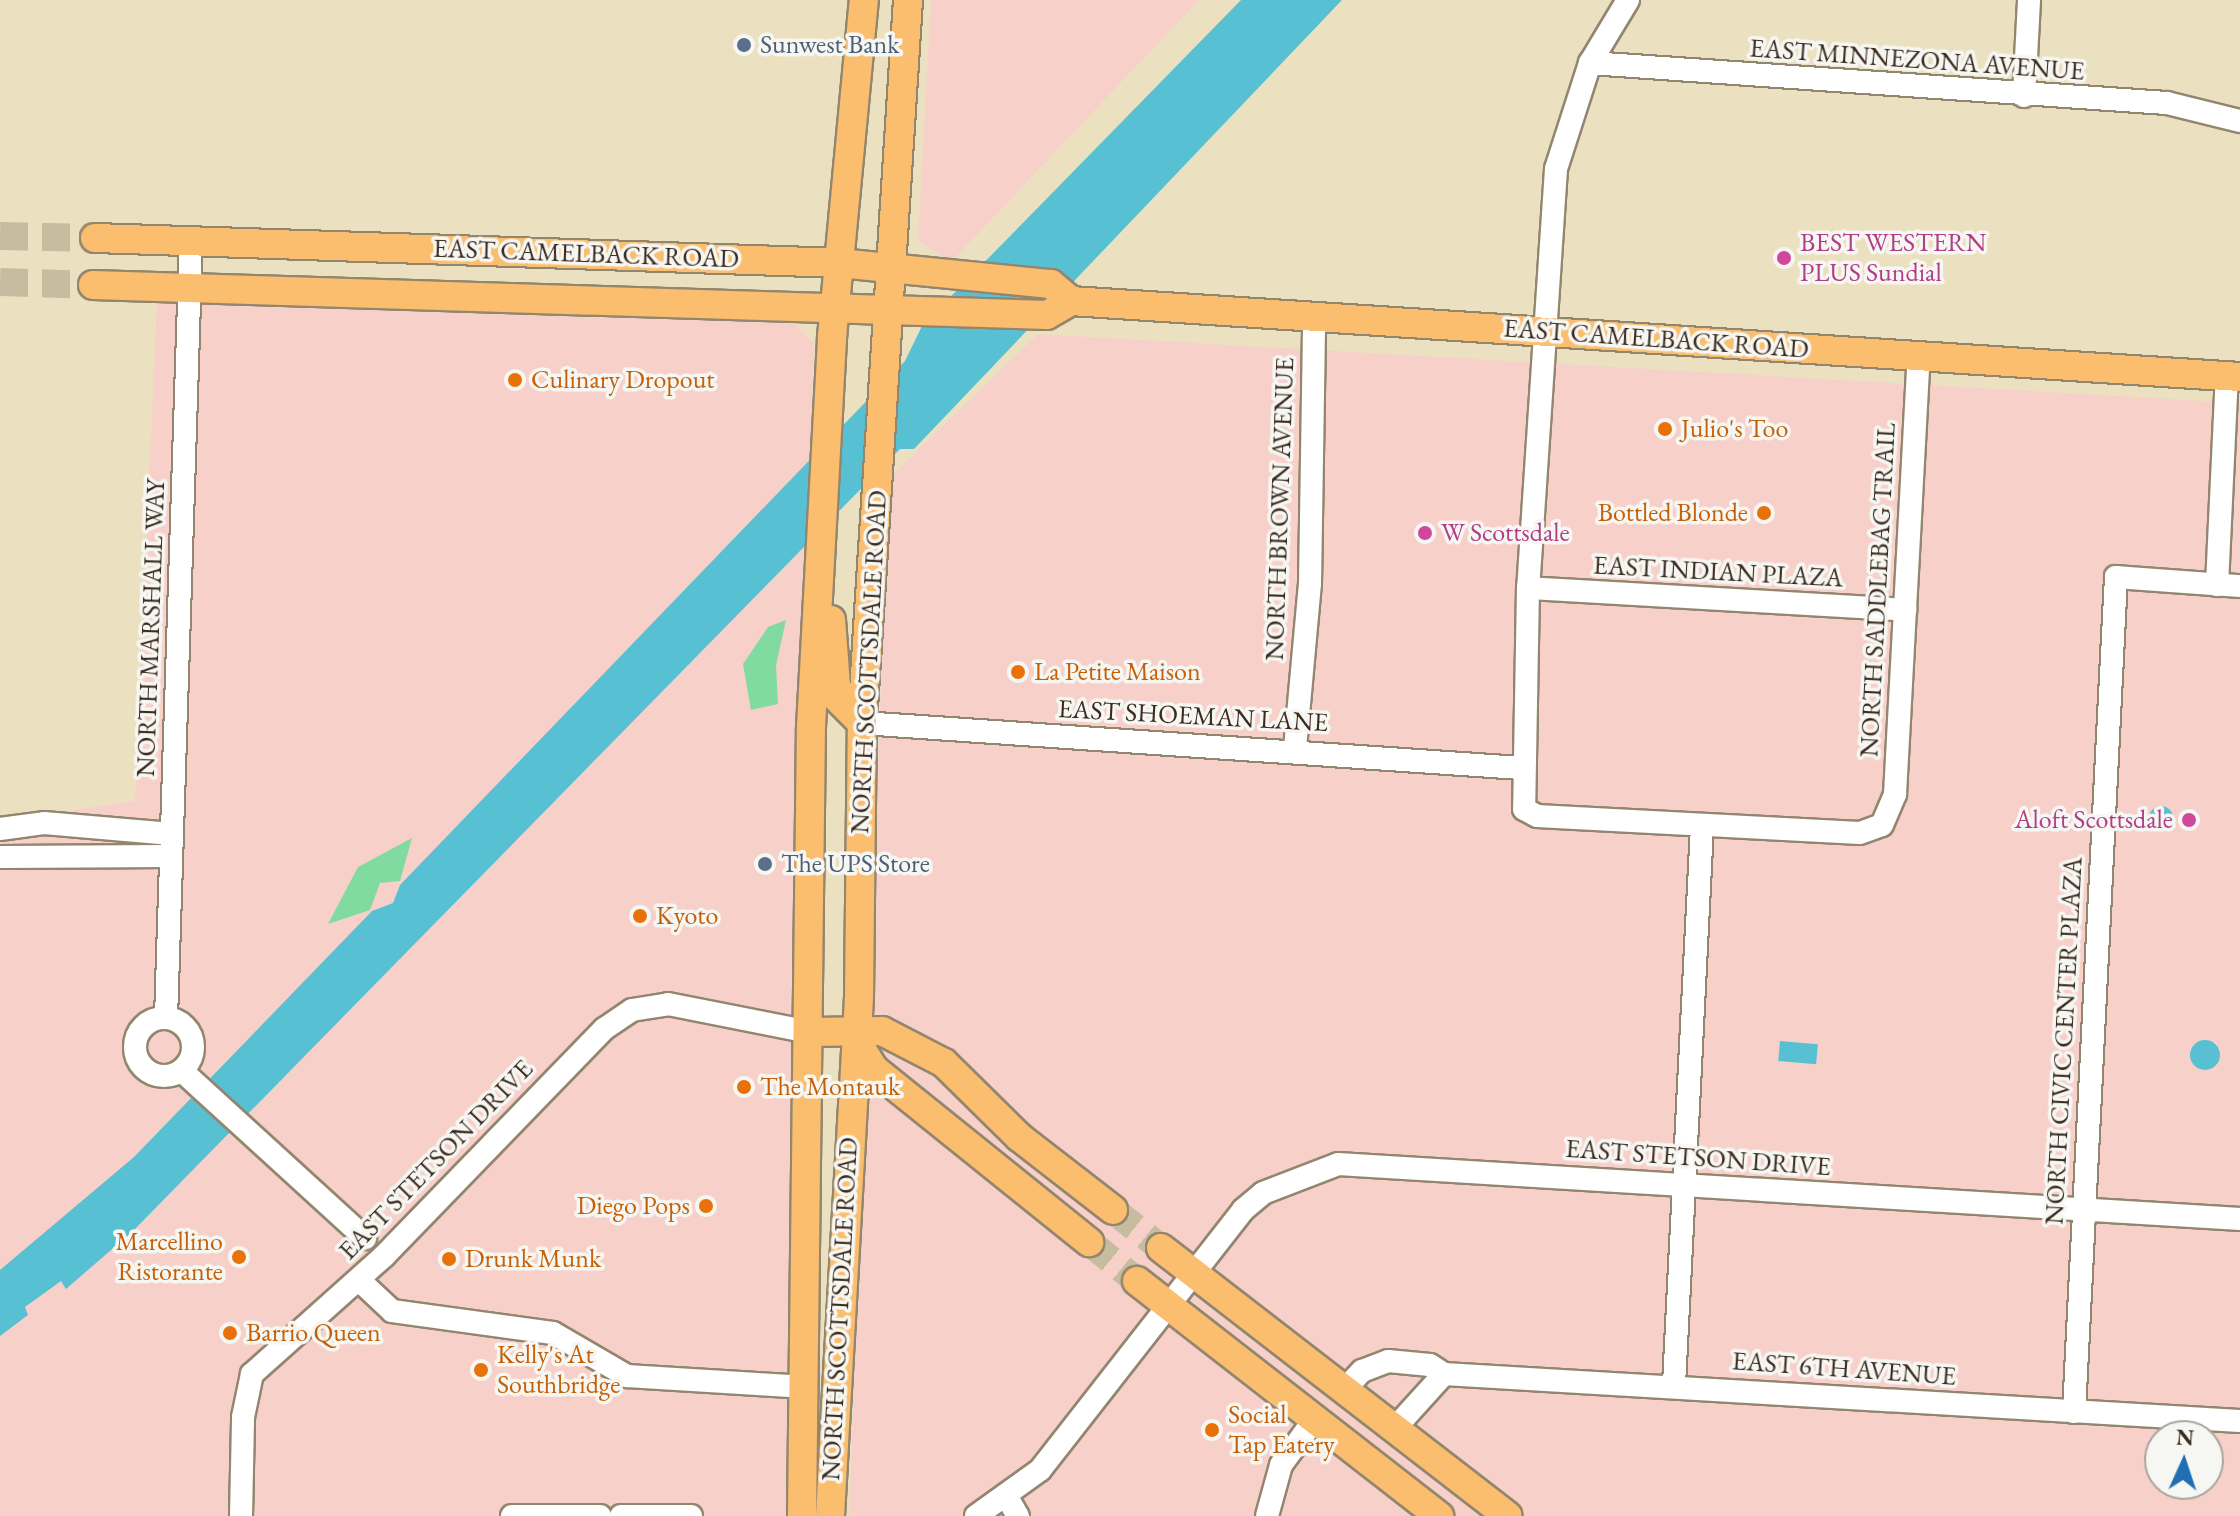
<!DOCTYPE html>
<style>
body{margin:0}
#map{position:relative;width:2240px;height:1516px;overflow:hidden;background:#ebe1c0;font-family:"EB Garamond",serif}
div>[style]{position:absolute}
.built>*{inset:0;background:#f7d0ca}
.green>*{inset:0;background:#81daa0}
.water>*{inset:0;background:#57c1d3;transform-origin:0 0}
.round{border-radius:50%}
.major-tunnel>*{height:28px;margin-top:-14px;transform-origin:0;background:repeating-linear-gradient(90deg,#c8bca0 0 28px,transparent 0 42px)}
.roads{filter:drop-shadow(2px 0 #93866f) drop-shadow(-2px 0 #93866f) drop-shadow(0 2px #93866f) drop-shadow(0 -2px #93866f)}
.minor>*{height:22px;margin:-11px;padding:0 11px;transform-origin:11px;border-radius:11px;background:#fff}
.minor>.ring{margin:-11px;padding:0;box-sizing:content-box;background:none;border:22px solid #fff;border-radius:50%}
.major>*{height:28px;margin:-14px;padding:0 14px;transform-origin:14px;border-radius:14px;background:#fabe6e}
.dots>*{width:22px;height:22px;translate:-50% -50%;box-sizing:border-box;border:4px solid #f6f6f2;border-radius:50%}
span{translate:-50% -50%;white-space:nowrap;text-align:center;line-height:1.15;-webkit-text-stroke:7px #f6f6f2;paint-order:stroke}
.service-label{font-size:26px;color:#4e5e75}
.left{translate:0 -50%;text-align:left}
.street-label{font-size:26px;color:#3b2a1e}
.hotel-label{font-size:26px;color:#b23c85}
.right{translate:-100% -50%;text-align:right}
.food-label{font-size:26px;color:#c56008}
.north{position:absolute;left:2144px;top:1420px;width:80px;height:80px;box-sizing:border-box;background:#f6f6f2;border:2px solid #aba49d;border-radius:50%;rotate:3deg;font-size:22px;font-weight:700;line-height:32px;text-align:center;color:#3b2a1e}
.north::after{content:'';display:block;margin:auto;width:28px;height:36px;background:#1f6fb2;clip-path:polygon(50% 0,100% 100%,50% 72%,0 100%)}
</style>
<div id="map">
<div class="built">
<i style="clip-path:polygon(931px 0,1199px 0,951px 262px,918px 240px)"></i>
<i style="clip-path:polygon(157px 303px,793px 322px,814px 344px,794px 1011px,798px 1360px,791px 1516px,0 1516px,0 821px,135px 801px)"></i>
<i style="clip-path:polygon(evenodd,1038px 334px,2240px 403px,2240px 1516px,849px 1516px,889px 478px,1038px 334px,2160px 1436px,2208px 1436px,2208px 1484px,2160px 1484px,2160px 1436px)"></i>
</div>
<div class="green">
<i style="clip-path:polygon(786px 620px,776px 665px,778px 704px,751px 710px,743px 664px,768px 627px)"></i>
<i style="clip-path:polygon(412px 838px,400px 881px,380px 883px,370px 910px,328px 924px,358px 867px)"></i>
</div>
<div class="water">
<i style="clip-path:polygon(1241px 0,1342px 0,914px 449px,900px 449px,133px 1231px,66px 1289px,61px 1281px,25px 1307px,28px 1315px,0 1336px,0 1270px,134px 1157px,372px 911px,393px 903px,400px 885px,905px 361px,922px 326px)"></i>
<i class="round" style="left:2149px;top:806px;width:24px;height:24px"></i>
<i class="round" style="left:2190px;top:1040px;width:30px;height:30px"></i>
<i style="left:1780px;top:1041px;width:38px;height:20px;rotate:5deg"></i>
</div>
<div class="major-tunnel">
<i style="left:0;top:236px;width:95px;rotate:1.2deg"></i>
<i style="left:0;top:282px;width:93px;rotate:1.8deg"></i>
<i style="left:1113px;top:1210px;width:61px;rotate:38.4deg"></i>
<i style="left:1089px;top:1242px;width:62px;rotate:39.1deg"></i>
</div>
<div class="roads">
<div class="minor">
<i style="left:1628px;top:0;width:74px;rotate:121.1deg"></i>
<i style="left:1590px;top:63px;width:111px;rotate:107.8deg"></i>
<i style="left:1556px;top:169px;width:420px;rotate:93.8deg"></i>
<i style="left:1528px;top:588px;width:221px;rotate:91deg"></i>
<i style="left:1524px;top:809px;width:15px;rotate:28deg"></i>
<i style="left:1537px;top:816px;width:323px;rotate:3deg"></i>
<i style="left:1860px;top:833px;width:23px;rotate:-20deg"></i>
<i style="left:1882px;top:825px;width:34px;rotate:-67deg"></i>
<i style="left:1895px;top:794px;width:440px;rotate:-86.9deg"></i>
<i style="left:1590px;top:63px;width:578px;rotate:3.97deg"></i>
<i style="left:2167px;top:103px;width:75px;rotate:13.9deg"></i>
<i style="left:2024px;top:96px;width:96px;rotate:-87deg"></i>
<i style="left:2217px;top:585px;width:209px;rotate:-87.3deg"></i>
<i style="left:1528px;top:588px;width:378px;rotate:3.3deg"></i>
<i style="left:862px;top:723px;width:660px;rotate:3.91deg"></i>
<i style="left:1295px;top:748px;width:165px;rotate:-84.8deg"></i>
<i style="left:1310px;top:584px;width:264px;rotate:-89.1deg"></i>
<i style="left:0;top:829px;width:44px;rotate:-7.8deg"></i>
<i style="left:44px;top:823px;width:128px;rotate:4.9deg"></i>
<i style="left:0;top:857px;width:171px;rotate:-0.3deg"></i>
<i class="ring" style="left:135px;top:1018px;width:36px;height:36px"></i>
<i style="left:166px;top:1018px;width:777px;rotate:-88.16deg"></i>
<i style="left:182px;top:1071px;width:248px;rotate:42.4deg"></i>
<i style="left:359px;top:1280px;width:45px;rotate:43.2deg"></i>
<i style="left:392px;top:1311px;width:162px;rotate:7.8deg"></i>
<i style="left:553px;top:1333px;width:86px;rotate:30.2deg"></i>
<i style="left:627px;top:1376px;width:179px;rotate:3.5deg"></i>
<i style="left:1674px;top:1385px;width:560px;rotate:-87.13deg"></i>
<i style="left:1345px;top:1389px;width:25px;rotate:-47deg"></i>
<i style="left:1362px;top:1371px;width:28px;rotate:-21deg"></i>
<i style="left:1388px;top:1361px;width:42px;rotate:5.4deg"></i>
<i style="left:1430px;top:1365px;width:17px;rotate:33deg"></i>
<i style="left:1444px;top:1374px;width:797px;rotate:3.38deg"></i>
<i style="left:2074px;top:1412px;width:836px;rotate:-87.12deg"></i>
<i style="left:2116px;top:577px;width:124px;rotate:4.2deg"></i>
<i style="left:1395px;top:1428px;width:73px;rotate:-47.8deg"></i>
<i style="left:1008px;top:1499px;width:20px;rotate:60deg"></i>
<i style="left:241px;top:1516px;width:99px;rotate:-88.8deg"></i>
<i style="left:243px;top:1417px;width:44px;rotate:-78.2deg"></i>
<i style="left:252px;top:1374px;width:177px;rotate:-41.8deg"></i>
<i style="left:384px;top:1256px;width:316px;rotate:-45.9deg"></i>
<i style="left:604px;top:1029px;width:34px;rotate:-34deg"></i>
<i style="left:632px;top:1010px;width:36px;rotate:-9deg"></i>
<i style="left:668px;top:1004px;width:145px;rotate:11.2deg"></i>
<i style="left:512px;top:1516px;width:88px"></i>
<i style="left:621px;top:1516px;width:70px"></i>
<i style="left:976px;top:1516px;width:79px;rotate:-35.7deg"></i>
<i style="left:1040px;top:1470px;width:330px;rotate:-52deg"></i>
<i style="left:1243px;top:1210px;width:26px;rotate:-40deg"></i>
<i style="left:1263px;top:1193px;width:80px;rotate:-21.1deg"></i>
<i style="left:1338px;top:1164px;width:904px;rotate:3.49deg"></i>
<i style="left:1267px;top:1516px;width:53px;rotate:-74.6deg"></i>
<i style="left:1281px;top:1465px;width:56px;rotate:-53.7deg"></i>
</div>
<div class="major">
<i style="left:95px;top:238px;width:744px;rotate:1.92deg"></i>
<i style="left:839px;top:263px;width:213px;rotate:5.7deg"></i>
<i style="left:1051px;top:284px;width:26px;rotate:40deg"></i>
<i style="left:1071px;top:301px;width:1171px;rotate:3.72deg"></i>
<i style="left:93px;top:285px;width:954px;rotate:1.8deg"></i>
<i style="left:1047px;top:315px;width:28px;rotate:-30deg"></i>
<i style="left:831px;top:620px;width:78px;rotate:85.6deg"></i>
<i style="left:837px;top:698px;width:35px;rotate:45deg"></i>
<i style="left:810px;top:1032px;width:72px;rotate:-0.8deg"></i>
<i style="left:882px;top:1031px;width:70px;rotate:27.3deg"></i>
<i style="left:944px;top:1063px;width:105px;rotate:44.6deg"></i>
<i style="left:1019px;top:1137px;width:119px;rotate:37.8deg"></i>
<i style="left:854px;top:1037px;width:39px;rotate:58deg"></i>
<i style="left:875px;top:1070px;width:275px;rotate:38.8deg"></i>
<i style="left:1161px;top:1248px;width:438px;rotate:37.7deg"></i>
<i style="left:1137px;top:1281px;width:383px;rotate:37.9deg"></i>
<i style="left:802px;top:1516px;width:789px;rotate:-89.35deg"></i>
<i style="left:811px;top:727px;width:391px;rotate:-86.9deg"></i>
<i style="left:832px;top:337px;width:339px;rotate:-84.6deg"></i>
<i style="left:830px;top:1516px;width:520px;rotate:-86.8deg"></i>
<i style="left:859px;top:997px;width:274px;rotate:-89.4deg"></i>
<i style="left:862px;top:723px;width:724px;rotate:-86.36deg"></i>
</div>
</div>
<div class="dots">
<i style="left:744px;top:45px;background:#5c6f8a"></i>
<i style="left:1784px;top:258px;background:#d1479c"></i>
<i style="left:515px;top:380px;background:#e8710a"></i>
<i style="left:1665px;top:429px;background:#e8710a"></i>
<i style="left:1764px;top:513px;background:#e8710a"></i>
<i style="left:1425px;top:533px;background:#d1479c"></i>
<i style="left:1018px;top:672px;background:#e8710a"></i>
<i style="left:2189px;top:820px;background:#d1479c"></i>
<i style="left:765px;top:864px;background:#5c6f8a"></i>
<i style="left:640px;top:916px;background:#e8710a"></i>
<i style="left:744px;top:1087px;background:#e8710a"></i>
<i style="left:706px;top:1206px;background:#e8710a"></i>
<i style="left:239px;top:1257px;background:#e8710a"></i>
<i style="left:449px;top:1259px;background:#e8710a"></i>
<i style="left:230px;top:1333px;background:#e8710a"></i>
<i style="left:481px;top:1370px;background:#e8710a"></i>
<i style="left:1212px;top:1430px;background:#e8710a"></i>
</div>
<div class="service-label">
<span class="left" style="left:760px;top:45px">Sunwest Bank</span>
<span class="left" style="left:781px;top:864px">The UPS Store</span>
</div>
<div class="street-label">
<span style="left:1917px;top:60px;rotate:4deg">EAST MINNEZONA AVENUE</span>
<span style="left:586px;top:254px;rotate:2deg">EAST CAMELBACK ROAD</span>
<span style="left:1656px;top:339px;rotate:4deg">EAST CAMELBACK ROAD</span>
<span style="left:1280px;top:509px;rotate:-88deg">NORTH BROWN AVENUE</span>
<span style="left:1718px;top:572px;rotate:3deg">EAST INDIAN PLAZA</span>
<span style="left:1878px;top:590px;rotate:-87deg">NORTH SADDLEBAG TRAIL</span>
<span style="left:151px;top:628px;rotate:-88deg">NORTH MARSHALL WAY</span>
<span style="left:869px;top:662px;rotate:-87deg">NORTH SCOTTSDALE ROAD</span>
<span style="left:1193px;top:716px;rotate:3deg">EAST SHOEMAN LANE</span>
<span style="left:2064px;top:1041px;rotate:-87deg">NORTH CIVIC CENTER PLAZA</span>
<span style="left:1698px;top:1158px;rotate:4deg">EAST STETSON DRIVE</span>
<span style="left:436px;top:1160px;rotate:-46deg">EAST STETSON DRIVE</span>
<span style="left:840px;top:1309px;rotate:-87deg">NORTH SCOTTSDALE ROAD</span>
<span style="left:1844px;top:1369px;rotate:4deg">EAST 6TH AVENUE</span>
</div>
<div class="hotel-label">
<span class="left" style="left:1800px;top:258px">BEST WESTERN<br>PLUS Sundial</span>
<span class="left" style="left:1441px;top:533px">W Scottsdale</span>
<span class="right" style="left:2173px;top:820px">Aloft Scottsdale</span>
</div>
<div class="food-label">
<span class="left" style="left:531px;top:380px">Culinary Dropout</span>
<span class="left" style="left:1681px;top:429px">Julio's Too</span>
<span class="right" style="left:1748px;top:513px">Bottled Blonde</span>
<span class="left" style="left:1034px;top:672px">La Petite Maison</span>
<span class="left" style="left:656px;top:916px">Kyoto</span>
<span class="left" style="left:760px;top:1087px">The Montauk</span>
<span class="right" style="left:690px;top:1206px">Diego Pops</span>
<span class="right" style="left:223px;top:1257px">Marcellino<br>Ristorante</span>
<span class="left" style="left:465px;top:1259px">Drunk Munk</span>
<span class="left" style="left:246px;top:1333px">Barrio Queen</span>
<span class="left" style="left:497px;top:1370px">Kelly's At<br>Southbridge</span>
<span class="left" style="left:1228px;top:1430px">Social<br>Tap Eatery</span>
</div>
<div class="north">N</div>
</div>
